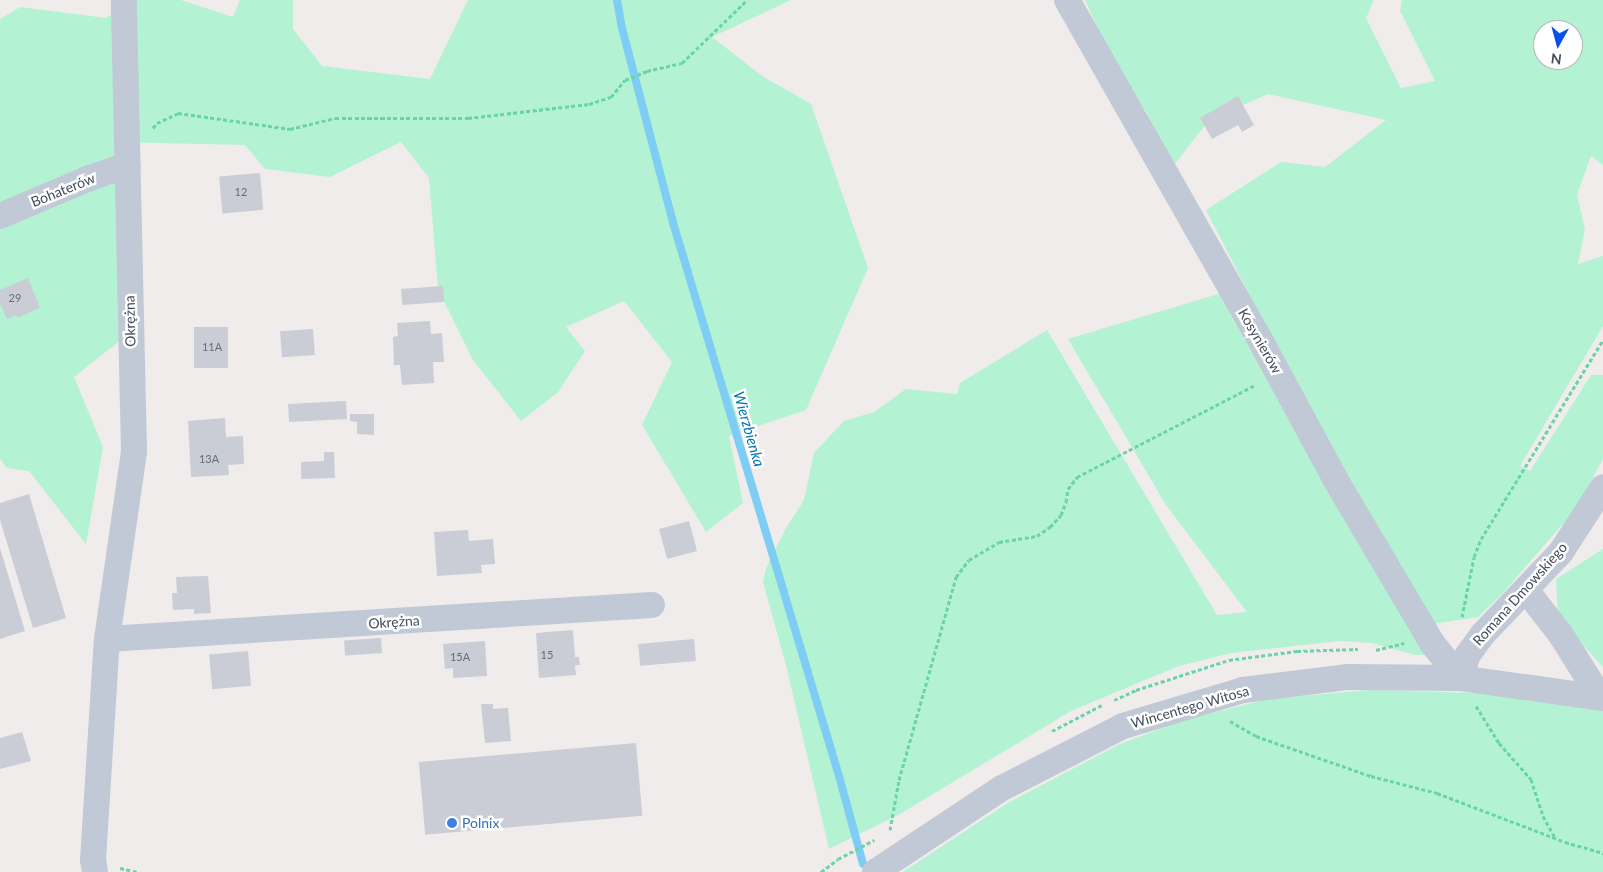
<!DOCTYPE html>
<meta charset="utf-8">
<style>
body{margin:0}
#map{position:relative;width:1603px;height:872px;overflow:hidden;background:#efeceb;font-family:Lato,sans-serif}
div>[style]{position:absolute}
.green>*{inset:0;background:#b4f2d4}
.stream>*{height:8px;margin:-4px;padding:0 4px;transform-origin:4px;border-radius:4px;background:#7dcdf4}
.building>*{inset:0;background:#cacdd5;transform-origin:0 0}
.path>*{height:3px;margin-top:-1.5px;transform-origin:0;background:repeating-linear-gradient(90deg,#69d3ac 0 4px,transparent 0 6.5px)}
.minor>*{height:26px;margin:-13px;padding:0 13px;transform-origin:13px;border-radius:13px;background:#c0c9d5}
.dots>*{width:14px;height:14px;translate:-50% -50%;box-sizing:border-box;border:2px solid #fff;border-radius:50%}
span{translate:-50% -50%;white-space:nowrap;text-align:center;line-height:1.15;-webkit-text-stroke:5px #fff;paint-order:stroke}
.number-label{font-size:11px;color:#656c7a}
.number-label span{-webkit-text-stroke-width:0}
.street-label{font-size:14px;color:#434c5b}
.shop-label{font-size:14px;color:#366cbe}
.left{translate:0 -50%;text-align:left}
.water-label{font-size:15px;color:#0076b1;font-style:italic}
.north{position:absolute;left:1533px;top:20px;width:50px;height:50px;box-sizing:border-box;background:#fff;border:1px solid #b4b7bd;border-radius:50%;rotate:187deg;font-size:14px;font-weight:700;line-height:20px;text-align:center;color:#434c5b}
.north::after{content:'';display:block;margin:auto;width:18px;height:22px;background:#0850ed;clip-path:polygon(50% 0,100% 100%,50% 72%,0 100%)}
</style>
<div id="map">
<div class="green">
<i style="clip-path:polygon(133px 0,181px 0,233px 17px,240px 0,293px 0,293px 29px,322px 66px,430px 79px,468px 0,791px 0,712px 37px,762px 76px,811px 104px,868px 268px,806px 410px,729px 436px,743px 503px,706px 532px,642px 425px,672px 362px,624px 301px,566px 327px,585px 351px,558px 392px,521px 421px,473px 360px,438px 289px,429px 178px,401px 142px,330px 177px,265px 169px,245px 145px,117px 142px,122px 339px,74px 377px,103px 447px,86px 544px,29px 471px,7px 468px,0 459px,0 19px,20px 7px,106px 18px)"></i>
<i style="clip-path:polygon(evenodd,1085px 0,1374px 0,1366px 18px,1401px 88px,1435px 81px,1400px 11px,1402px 0,1603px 0,1603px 165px,1591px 156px,1577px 195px,1585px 229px,1578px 264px,1603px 256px,1603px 326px,1520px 466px,1530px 471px,1591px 375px,1603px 375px,1603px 459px,1572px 517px,1560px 527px,1502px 594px,1478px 617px,1433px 624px,1429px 655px,1415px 655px,1372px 643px,1340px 641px,1231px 653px,1179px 666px,1071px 711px,900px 814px,829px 849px,786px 665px,763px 582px,766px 568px,786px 528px,804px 500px,814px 453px,844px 421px,874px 412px,906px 389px,957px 394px,960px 383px,1047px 330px,1217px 615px,1247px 612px,1166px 505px,1068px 339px,1245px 286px,1206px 210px,1281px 162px,1325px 167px,1386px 120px,1268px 94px,1209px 120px,1170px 170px,1147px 113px,1114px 65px,1085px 0,1543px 30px,1573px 30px,1573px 60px,1543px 60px,1543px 30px)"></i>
<i style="clip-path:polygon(1603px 549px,1603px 667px,1558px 617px,1556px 579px)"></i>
<i style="clip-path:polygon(1370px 690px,1477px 693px,1603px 711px,1603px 872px,903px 872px,1006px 804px,1120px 744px,1184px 720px,1268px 699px)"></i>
</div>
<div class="stream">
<i style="left:617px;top:0;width:28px;rotate:80deg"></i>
<i style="left:622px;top:28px;width:205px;rotate:75.3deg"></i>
<i style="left:674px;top:226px;width:574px;rotate:73.3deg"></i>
<i style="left:839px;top:776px;width:91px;rotate:74.7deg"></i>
</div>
<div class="building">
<i style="clip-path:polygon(1238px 96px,1254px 125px,1242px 132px,1238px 125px,1212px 139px,1200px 118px)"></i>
<i style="left:260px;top:173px;width:37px;height:41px;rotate:85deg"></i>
<i style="clip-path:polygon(28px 278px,40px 308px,17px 318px,16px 315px,7px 319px,0 304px,0 290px)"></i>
<i style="left:443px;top:286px;width:16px;height:42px;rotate:86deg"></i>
<i style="clip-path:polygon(430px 321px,431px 334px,442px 333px,444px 362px,433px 362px,434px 383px,402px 385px,400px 365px,394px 365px,393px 337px,398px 336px,397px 323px)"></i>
<i style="left:194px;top:327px;width:34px;height:41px"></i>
<i style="left:313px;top:329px;width:26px;height:33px;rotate:86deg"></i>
<i style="left:346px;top:401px;width:18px;height:58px;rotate:87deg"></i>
<i style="clip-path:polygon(350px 414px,374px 414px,374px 435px,357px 434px,357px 422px,350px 421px)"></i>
<i style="clip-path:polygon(225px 418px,226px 437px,243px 436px,244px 464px,228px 465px,229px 475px,191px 477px,188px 421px)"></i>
<i style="clip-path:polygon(324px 452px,334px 452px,335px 478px,301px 479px,301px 462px,324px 461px)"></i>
<i style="clip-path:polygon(29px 494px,66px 618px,33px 628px,0 520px,0 503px)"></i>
<i style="left:689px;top:521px;width:31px;height:31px;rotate:75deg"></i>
<i style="clip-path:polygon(468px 530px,469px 541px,493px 539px,495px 564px,481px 565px,482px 573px,437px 576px,434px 532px)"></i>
<i style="clip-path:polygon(0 548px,25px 631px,0 639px)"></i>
<i style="clip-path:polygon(208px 576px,211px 613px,194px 614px,194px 609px,173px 610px,172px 593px,177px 593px,176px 577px)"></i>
<i style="clip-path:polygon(573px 630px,575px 657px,579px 657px,580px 665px,575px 665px,576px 675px,539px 678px,536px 633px)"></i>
<i style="left:381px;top:638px;width:15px;height:37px;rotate:86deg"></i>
<i style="left:694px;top:639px;width:22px;height:56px;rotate:85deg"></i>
<i style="clip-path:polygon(485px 641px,487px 676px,453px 678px,453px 668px,445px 669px,443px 644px)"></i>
<i style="left:248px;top:651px;width:35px;height:39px;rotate:85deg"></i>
<i style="clip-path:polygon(481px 704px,493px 704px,493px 709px,508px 708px,511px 741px,485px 743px)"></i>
<i style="clip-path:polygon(22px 732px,31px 761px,0 769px,0 738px)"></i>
<i style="left:636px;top:743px;width:73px;height:218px;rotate:85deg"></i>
</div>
<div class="path">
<i style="left:153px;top:128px;width:6px;rotate:-51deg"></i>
<i style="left:157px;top:123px;width:23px;rotate:-25deg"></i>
<i style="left:178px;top:113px;width:113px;rotate:8.1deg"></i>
<i style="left:290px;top:129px;width:46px;rotate:-13.7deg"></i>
<i style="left:335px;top:118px;width:133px"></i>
<i style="left:468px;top:118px;width:122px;rotate:-6.6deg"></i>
<i style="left:589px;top:104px;width:23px;rotate:-18deg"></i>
<i style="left:611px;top:97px;width:22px;rotate:-51deg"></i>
<i style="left:625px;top:80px;width:24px;rotate:-22deg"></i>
<i style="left:647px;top:71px;width:36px;rotate:-13deg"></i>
<i style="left:682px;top:63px;width:91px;rotate:-44.1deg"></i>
<i style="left:1462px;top:617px;width:61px;rotate:-78.7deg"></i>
<i style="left:1474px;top:557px;width:19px;rotate:-69deg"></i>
<i style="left:1481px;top:539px;width:233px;rotate:-58.5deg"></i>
<i style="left:1376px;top:650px;width:29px;rotate:-14deg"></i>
<i style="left:1114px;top:700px;width:24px;rotate:-24deg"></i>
<i style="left:1136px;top:690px;width:98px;rotate:-17.9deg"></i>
<i style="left:1229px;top:660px;width:69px;rotate:-7.5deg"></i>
<i style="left:1297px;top:651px;width:61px;rotate:-1.9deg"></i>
<i style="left:1476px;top:706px;width:44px;rotate:58.1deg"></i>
<i style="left:1499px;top:743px;width:48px;rotate:48.4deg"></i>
<i style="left:1531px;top:779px;width:39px;rotate:72deg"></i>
<i style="left:1543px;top:816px;width:23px;rotate:61deg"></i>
<i style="left:1230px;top:721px;width:30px;rotate:30deg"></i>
<i style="left:1256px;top:736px;width:122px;rotate:19.2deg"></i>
<i style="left:1371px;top:776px;width:68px;rotate:14.4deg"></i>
<i style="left:1437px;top:793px;width:137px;rotate:20.9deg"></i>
<i style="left:1565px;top:842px;width:40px;rotate:16deg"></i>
<i style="left:1052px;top:731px;width:56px;rotate:-27.5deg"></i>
<i style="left:890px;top:830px;width:51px;rotate:-79.8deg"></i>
<i style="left:899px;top:780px;width:211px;rotate:-74.3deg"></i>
<i style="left:956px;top:577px;width:21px;rotate:-53deg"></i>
<i style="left:969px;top:560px;width:35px;rotate:-31deg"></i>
<i style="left:999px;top:542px;width:38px;rotate:-9deg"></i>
<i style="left:1037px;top:536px;width:16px;rotate:-35deg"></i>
<i style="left:1050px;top:527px;width:16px;rotate:-47deg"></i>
<i style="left:1061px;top:515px;width:14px;rotate:-69deg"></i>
<i style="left:1066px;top:502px;width:13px;rotate:-81deg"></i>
<i style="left:1068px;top:489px;width:15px;rotate:-53deg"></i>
<i style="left:1077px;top:477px;width:200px;rotate:-27.3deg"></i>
<i style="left:120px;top:868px;width:17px;rotate:13deg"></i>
<i style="left:821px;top:872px;width:21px;rotate:-37deg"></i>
<i style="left:838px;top:859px;width:41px;rotate:-27.8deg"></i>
</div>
<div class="minor">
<i style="left:1067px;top:0;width:401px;rotate:60.4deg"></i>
<i style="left:1265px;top:349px;width:153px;rotate:61.6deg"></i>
<i style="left:1338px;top:484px;width:185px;rotate:59.4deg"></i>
<i style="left:1432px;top:643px;width:45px;rotate:51.3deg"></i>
<i style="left:0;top:216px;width:95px;rotate:-23deg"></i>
<i style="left:87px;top:179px;width:43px;rotate:-18.9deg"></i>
<i style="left:1526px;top:590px;width:57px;rotate:52.1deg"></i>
<i style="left:1561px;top:635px;width:73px;rotate:57.8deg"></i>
<i style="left:107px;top:639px;width:546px;rotate:-3.57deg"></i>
<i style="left:1460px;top:678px;width:23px;rotate:-72deg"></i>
<i style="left:1467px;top:656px;width:27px;rotate:-54deg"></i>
<i style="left:1483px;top:634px;width:113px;rotate:-46.4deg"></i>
<i style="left:1561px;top:552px;width:77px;rotate:-57.1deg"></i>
<i style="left:95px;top:872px;width:12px;rotate:-99deg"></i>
<i style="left:93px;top:860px;width:221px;rotate:-86.4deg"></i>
<i style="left:107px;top:639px;width:190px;rotate:-81.8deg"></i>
<i style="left:134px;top:451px;width:451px;rotate:-91.3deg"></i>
<i style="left:875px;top:872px;width:152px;rotate:-33.5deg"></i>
<i style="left:1002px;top:788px;width:136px;rotate:-27.1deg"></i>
<i style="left:1123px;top:726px;width:125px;rotate:-16.7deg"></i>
<i style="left:1243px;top:690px;width:106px;rotate:-7.1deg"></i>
<i style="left:1348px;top:677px;width:112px;rotate:0.5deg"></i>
<i style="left:1460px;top:678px;width:144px;rotate:8deg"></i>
</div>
<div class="dots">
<i style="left:452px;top:823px;background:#3f7fe0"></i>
</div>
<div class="number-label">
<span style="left:241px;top:192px">12</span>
<span style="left:15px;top:298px">29</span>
<span style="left:212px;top:347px">11A</span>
<span style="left:209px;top:459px">13A</span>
<span style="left:547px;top:655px">15</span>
<span style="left:460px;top:657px">15A</span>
</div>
<div class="street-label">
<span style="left:63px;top:190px;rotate:-22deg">Bohaterów</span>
<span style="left:130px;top:321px;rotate:-91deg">Okrężna</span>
<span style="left:1260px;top:341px;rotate:60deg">Kosynierów</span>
<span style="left:1520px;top:594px;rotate:-48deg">Romana Dmowskiego</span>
<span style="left:394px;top:622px;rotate:-4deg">Okrężna</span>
<span style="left:1190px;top:707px;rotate:-16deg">Wincentego Witosa</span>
</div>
<div class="shop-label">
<span class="left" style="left:462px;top:823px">Polnix</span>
</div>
<div class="water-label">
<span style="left:749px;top:429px;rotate:74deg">Wierzbienka</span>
</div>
<div class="north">N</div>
</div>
